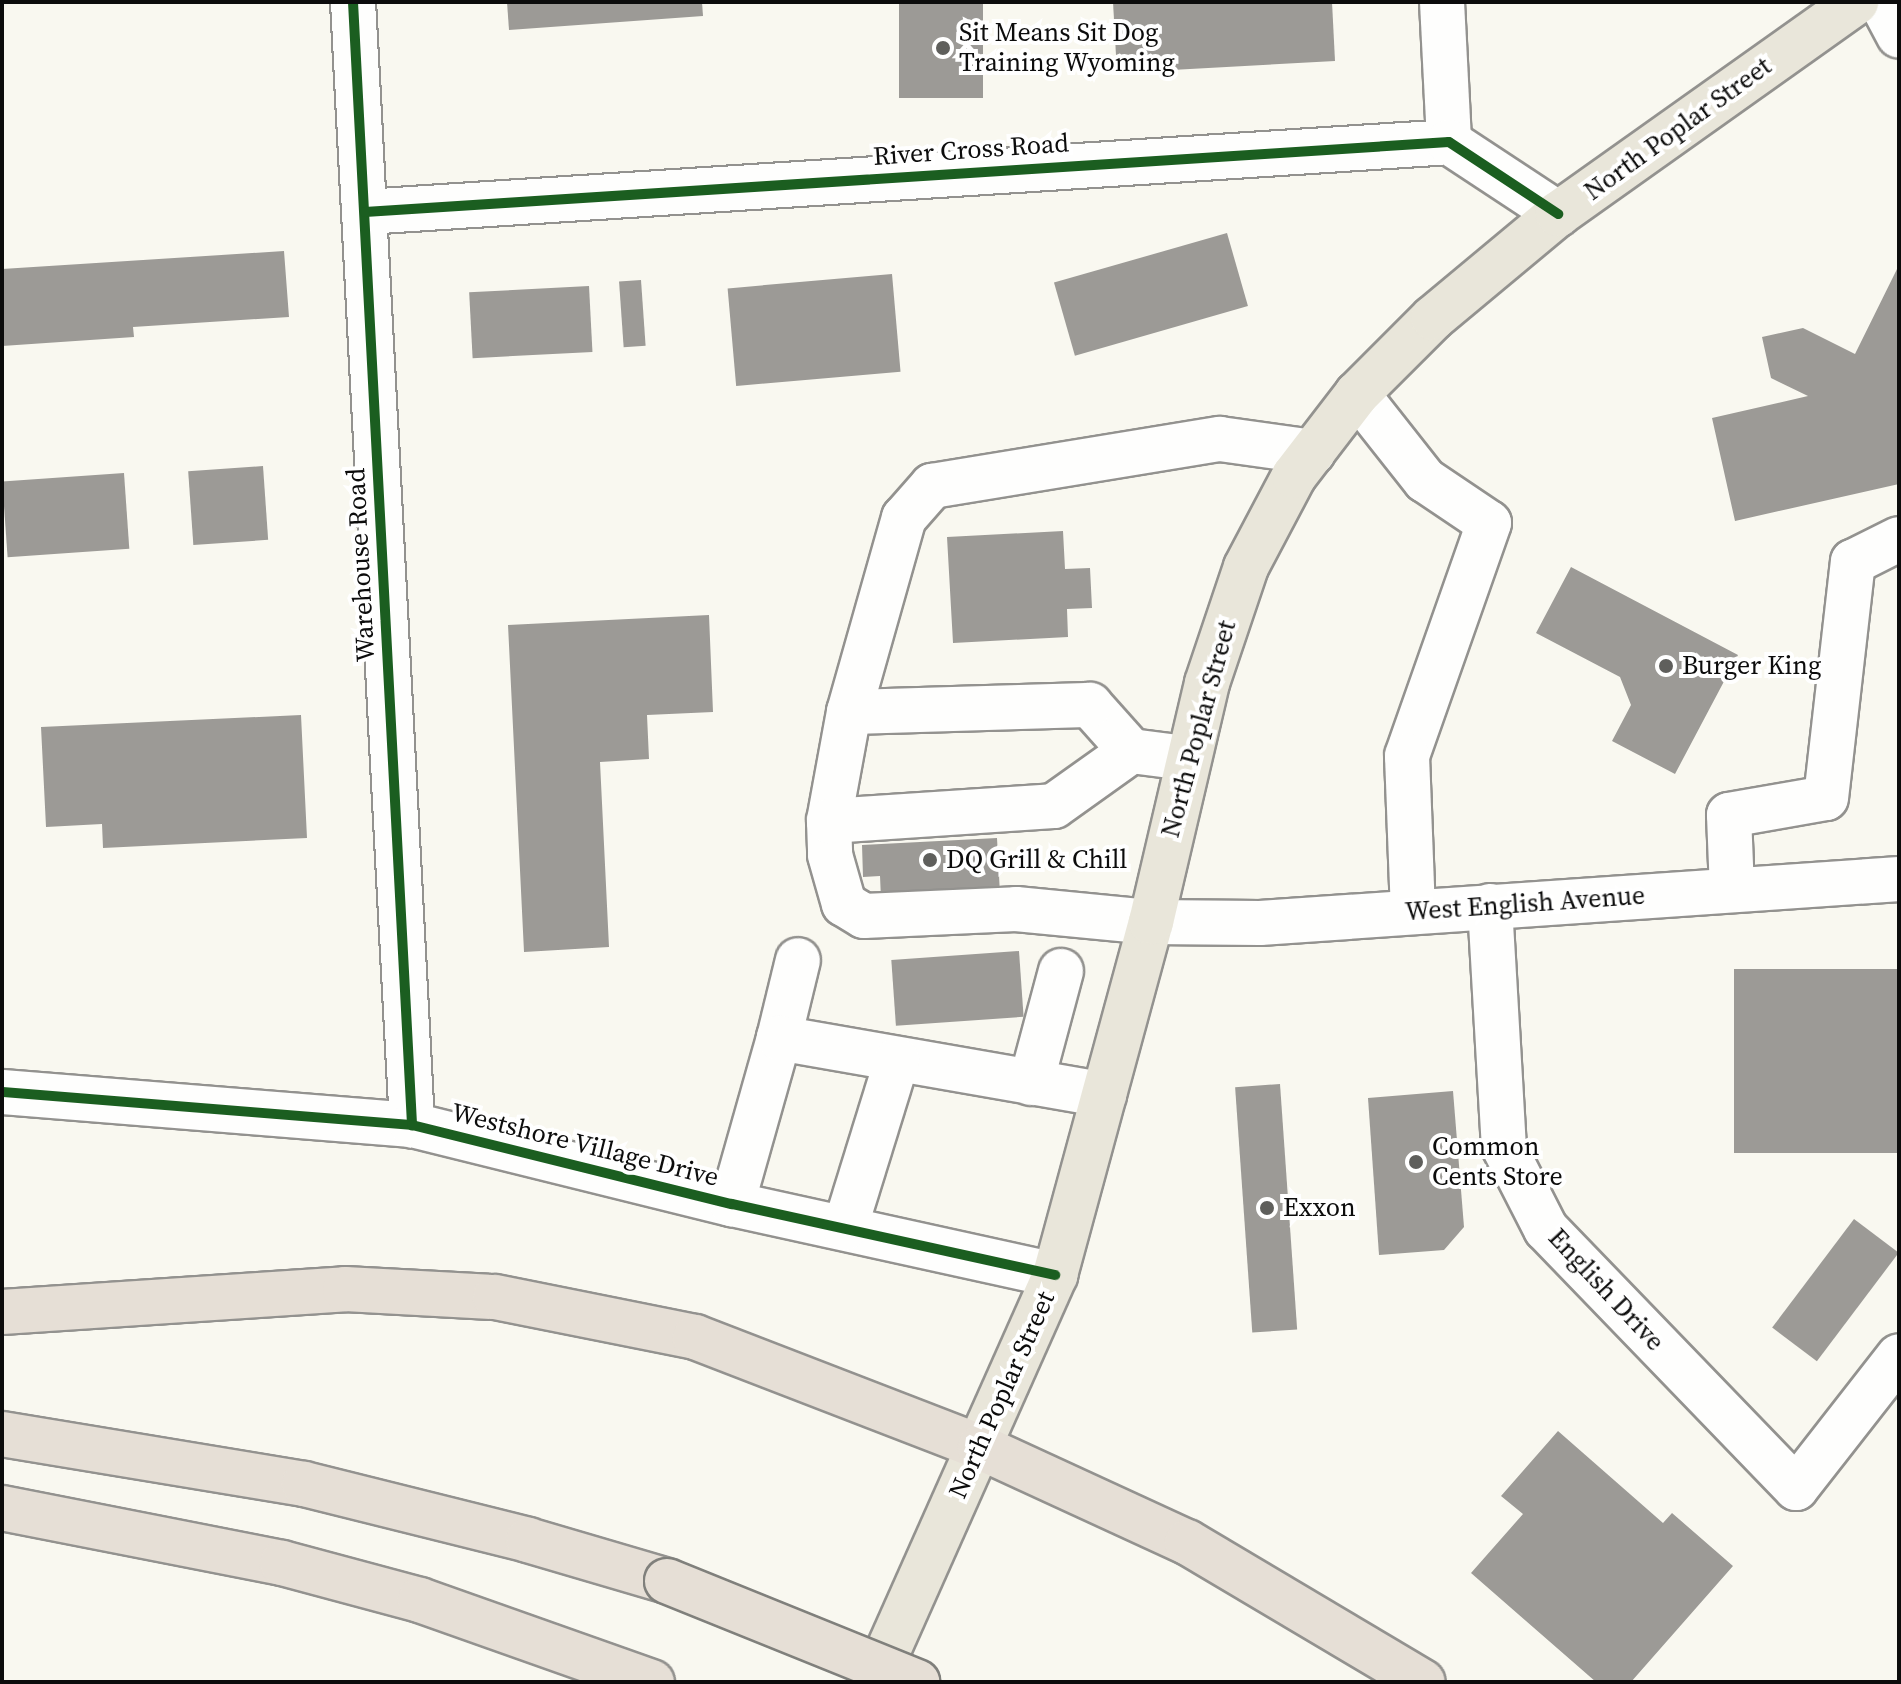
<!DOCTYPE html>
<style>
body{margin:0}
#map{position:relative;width:1901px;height:1684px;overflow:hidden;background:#f9f8f0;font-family:"Source Serif 4",serif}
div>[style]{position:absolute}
.building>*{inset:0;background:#9c9a96;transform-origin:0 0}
.roads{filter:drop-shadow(2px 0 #93928f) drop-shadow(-2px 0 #93928f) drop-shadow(0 2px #93928f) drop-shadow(0 -2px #93928f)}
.minor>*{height:44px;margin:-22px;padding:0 22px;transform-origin:22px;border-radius:22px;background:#fefefd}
.major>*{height:44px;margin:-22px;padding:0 22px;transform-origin:22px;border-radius:22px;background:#e9e6da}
.highway>*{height:44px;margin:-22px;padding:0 22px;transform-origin:22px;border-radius:22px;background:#e6dfd6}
.bridges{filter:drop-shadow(2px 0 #80807c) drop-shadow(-2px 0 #80807c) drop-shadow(0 2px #80807c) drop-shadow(0 -2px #80807c)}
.highway-bridge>*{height:44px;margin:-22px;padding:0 22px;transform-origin:22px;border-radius:22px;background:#e6dfd6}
.cycleway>*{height:10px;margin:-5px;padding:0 5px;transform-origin:5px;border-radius:5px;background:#1b5e20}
.dots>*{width:22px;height:22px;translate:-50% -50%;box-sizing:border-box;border:4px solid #fff;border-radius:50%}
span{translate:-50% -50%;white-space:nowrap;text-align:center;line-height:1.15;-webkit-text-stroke:8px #fff;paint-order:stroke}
.poi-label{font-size:26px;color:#0c0c0c}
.left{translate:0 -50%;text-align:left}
.street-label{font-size:26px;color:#0c0c0c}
.frame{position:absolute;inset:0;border:4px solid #0c0c0c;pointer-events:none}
</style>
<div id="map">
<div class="building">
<i style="clip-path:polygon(507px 2px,702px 2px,703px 16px,509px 30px)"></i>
<i style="left:899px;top:2px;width:84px;height:96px"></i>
<i style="clip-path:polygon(1113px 2px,1332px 2px,1335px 61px,1117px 73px)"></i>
<i style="left:1227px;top:233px;width:76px;height:180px;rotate:74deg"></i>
<i style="clip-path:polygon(284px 251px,289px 317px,133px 327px,134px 337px,2px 346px,2px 269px)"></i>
<i style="clip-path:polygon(1899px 265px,1899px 484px,1735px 521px,1712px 418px,1808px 396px,1771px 378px,1762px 337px,1803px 328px,1855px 354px)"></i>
<i style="left:892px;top:274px;width:98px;height:165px;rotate:85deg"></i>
<i style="left:641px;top:280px;width:66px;height:22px;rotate:86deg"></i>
<i style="left:589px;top:286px;width:66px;height:120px;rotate:87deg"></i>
<i style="left:263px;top:466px;width:74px;height:75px;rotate:86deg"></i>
<i style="left:124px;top:473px;width:76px;height:122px;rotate:86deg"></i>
<i style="clip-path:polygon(1063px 531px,1065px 569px,1090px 568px,1092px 608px,1067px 609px,1068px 637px,953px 643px,947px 537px)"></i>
<i style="clip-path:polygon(1571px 567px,1738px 655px,1675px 774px,1612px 741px,1631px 705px,1620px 677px,1536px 633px)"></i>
<i style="clip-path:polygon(709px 615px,713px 712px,647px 715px,649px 759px,600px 762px,609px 947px,524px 952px,508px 625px)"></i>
<i style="clip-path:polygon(301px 715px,307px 838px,103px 848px,102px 824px,46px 827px,41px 727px)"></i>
<i style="clip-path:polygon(997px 838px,1000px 894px,881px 899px,880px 876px,863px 877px,862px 845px)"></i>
<i style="left:1019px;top:951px;width:66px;height:128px;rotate:86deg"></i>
<i style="left:1899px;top:969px;width:184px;height:165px;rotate:90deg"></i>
<i style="left:1280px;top:1084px;width:246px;height:45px;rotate:86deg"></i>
<i style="clip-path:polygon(1453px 1091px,1464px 1227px,1444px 1250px,1379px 1255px,1368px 1098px)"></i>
<i style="left:1854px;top:1219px;width:56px;height:136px;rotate:37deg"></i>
<i style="clip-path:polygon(1558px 1431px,1663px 1523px,1672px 1513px,1733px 1566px,1631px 1682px,1596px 1682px,1471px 1573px,1523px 1514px,1501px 1496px)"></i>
</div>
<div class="roads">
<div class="minor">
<i style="left:353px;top:2px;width:1125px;rotate:86.99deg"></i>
<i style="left:1442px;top:2px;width:140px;rotate:87.1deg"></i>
<i style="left:1881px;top:2px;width:38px;rotate:62deg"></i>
<i style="left:365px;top:212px;width:1086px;rotate:-3.69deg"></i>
<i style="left:1449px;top:142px;width:131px;rotate:33.4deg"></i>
<i style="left:1357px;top:394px;width:110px;rotate:51.7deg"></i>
<i style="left:1425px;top:480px;width:77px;rotate:33.9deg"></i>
<i style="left:1489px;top:523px;width:247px;rotate:109.4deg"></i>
<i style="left:1407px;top:756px;width:155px;rotate:87.8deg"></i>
<i style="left:849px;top:712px;width:202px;rotate:-74.2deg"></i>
<i style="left:904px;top:518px;width:43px;rotate:-48.8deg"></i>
<i style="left:932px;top:486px;width:292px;rotate:-9.3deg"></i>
<i style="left:1220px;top:439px;width:94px;rotate:8deg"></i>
<i style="left:1131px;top:751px;width:62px;rotate:-131.7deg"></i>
<i style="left:1090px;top:705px;width:241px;rotate:178.3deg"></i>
<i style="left:849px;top:712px;width:111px;rotate:100.4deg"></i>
<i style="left:829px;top:821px;width:34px;rotate:88deg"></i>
<i style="left:830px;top:855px;width:51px;rotate:74.1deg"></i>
<i style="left:844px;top:904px;width:23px;rotate:31deg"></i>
<i style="left:864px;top:916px;width:152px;rotate:-2.6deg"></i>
<i style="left:1016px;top:909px;width:136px;rotate:5.5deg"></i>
<i style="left:1151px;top:922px;width:109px;rotate:0.5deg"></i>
<i style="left:1260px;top:923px;width:641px;rotate:-3.94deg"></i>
<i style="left:829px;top:821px;width:225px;rotate:-3.8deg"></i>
<i style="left:1054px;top:806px;width:95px;rotate:-35.5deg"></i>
<i style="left:1131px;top:751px;width:55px;rotate:7.3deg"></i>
<i style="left:1732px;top:890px;width:75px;rotate:-92.3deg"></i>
<i style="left:1729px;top:815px;width:98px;rotate:-9.9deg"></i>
<i style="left:1826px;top:798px;width:238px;rotate:-83.5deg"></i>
<i style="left:1853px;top:562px;width:51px;rotate:-26.6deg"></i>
<i style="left:1490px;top:906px;width:241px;rotate:86.7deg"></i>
<i style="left:1504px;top:1147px;width:92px;rotate:62.9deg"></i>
<i style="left:1546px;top:1229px;width:360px;rotate:46deg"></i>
<i style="left:1796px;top:1488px;width:167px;rotate:-52deg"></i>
<i style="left:779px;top:1038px;width:80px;rotate:-76.3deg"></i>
<i style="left:1031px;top:1083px;width:116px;rotate:-75deg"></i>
<i style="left:2px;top:1092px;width:411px;rotate:4.6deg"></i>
<i style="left:412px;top:1125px;width:330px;rotate:13.9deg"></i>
<i style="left:732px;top:1204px;width:331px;rotate:12.4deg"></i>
<i style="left:732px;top:1204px;width:173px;rotate:-74.2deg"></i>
<i style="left:779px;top:1038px;width:330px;rotate:9.9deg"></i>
<i style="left:845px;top:1228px;width:176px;rotate:-72.8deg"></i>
</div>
<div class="major">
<i style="left:874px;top:1682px;width:445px;rotate:-66deg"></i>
<i style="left:1055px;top:1275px;width:366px;rotate:-74.8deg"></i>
<i style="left:1151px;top:922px;width:245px;rotate:-76.8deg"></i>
<i style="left:1207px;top:683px;width:122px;rotate:-71.4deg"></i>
<i style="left:1246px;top:567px;width:103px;rotate:-62.2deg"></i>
<i style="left:1294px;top:476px;width:103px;rotate:-52.5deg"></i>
<i style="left:1357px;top:394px;width:107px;rotate:-45deg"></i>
<i style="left:1433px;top:318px;width:163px;rotate:-39.8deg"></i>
<i style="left:1558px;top:214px;width:366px;rotate:-35.4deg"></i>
</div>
<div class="highway">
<i style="left:2px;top:1312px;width:344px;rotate:-3.8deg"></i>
<i style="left:345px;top:1289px;width:150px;rotate:3.1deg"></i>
<i style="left:495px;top:1297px;width:204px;rotate:11.3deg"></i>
<i style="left:695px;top:1337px;width:305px;rotate:21.1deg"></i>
<i style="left:980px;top:1447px;width:228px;rotate:24.7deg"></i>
<i style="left:1187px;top:1542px;width:274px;rotate:30.7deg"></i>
<i style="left:2px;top:1434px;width:306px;rotate:9.4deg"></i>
<i style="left:304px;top:1484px;width:231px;rotate:14deg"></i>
<i style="left:528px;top:1540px;width:145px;rotate:16.4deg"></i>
<i style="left:2px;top:1508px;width:285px;rotate:11.1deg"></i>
<i style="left:282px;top:1563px;width:143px;rotate:15deg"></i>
<i style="left:420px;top:1600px;width:246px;rotate:19.5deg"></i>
</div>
</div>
<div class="bridges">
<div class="highway-bridge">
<i style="left:667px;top:1581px;width:270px;rotate:22deg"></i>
</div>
</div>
<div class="cycleway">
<i style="left:353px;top:2px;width:1125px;rotate:86.99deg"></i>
<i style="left:365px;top:212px;width:1086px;rotate:-3.69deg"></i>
<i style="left:1449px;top:142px;width:131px;rotate:33.4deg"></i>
<i style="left:2px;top:1092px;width:411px;rotate:4.6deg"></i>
<i style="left:412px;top:1125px;width:330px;rotate:13.9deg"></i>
<i style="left:732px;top:1204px;width:331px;rotate:12.4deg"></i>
</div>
<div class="dots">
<i style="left:943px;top:48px;background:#5f5f5c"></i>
<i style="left:1666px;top:666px;background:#5f5f5c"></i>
<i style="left:930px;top:860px;background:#5f5f5c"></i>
<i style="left:1416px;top:1162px;background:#5f5f5c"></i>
<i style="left:1267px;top:1208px;background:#5f5f5c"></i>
</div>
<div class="poi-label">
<span class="left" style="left:959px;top:48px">Sit Means Sit Dog<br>Training Wyoming</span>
<span class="left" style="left:1682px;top:666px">Burger King</span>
<span class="left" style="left:946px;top:860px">DQ Grill &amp; Chill</span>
<span class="left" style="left:1432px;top:1162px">Common<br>Cents Store</span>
<span class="left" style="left:1283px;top:1208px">Exxon</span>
</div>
<div class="street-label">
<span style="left:1678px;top:129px;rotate:-36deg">North Poplar Street</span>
<span style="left:971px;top:150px;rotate:-4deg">River Cross Road</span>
<span style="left:361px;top:565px;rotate:-93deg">Warehouse Road</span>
<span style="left:1199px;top:729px;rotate:-75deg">North Poplar Street</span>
<span style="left:1525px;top:904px;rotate:-4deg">West English Avenue</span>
<span style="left:585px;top:1145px;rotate:14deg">Westshore Village Drive</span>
<span style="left:1606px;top:1290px;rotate:47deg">English Drive</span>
<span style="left:1002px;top:1395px;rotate:-66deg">North Poplar Street</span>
</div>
<div class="frame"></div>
</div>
